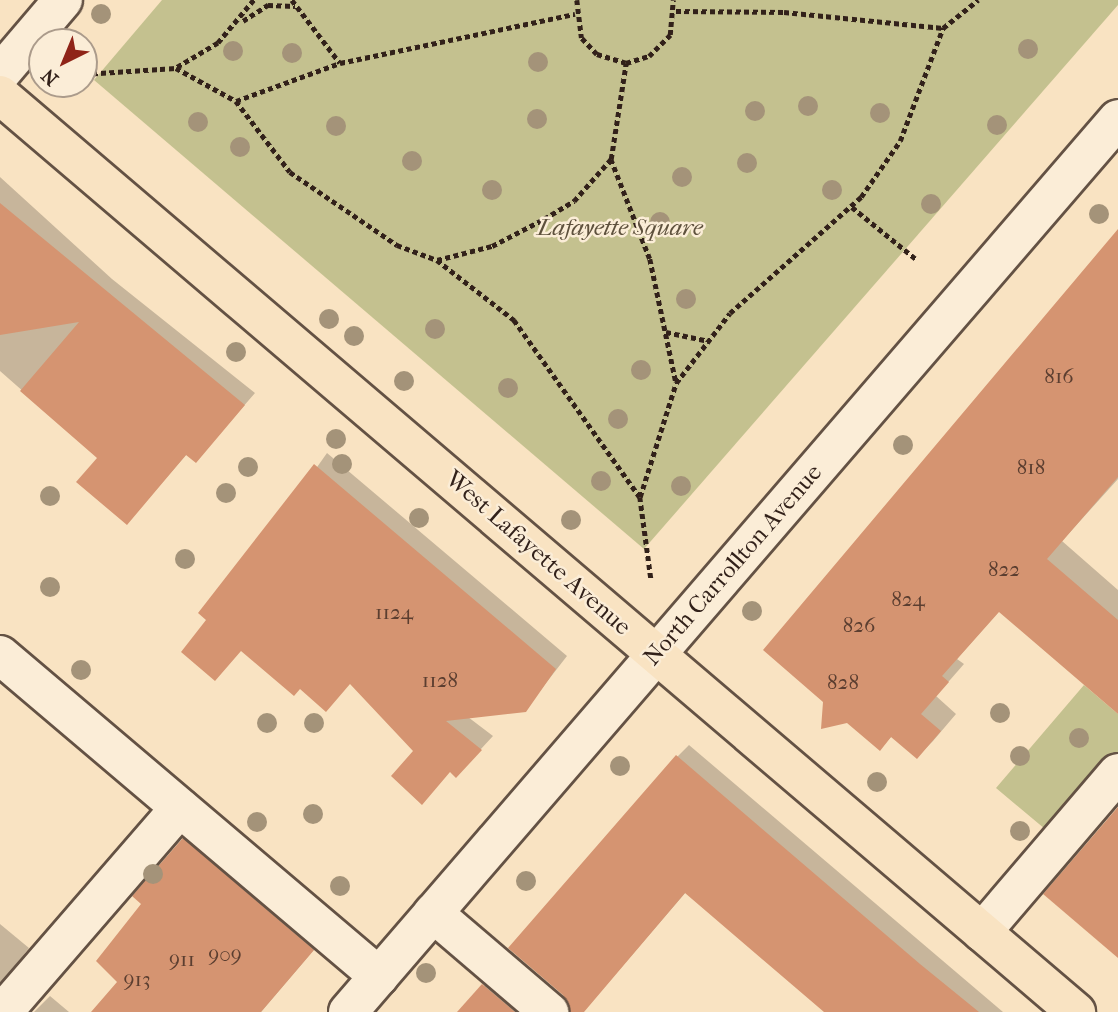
<!DOCTYPE html>
<style>
body{margin:0}
#map{position:relative;width:1118px;height:1012px;overflow:hidden;background:#f9e3c2;font-family:"IM FELL French Canon",serif}
div>[style]{position:absolute}
.green>*{inset:0;background:#c4c18f}
.shadow>*{inset:0;background:#0003}
.building>*{inset:0;background:#d59471}
.path>*{height:4.5px;margin-top:-2.25px;transform-origin:0;background:repeating-linear-gradient(90deg,#32211a 0 5px,transparent 0 8.5px)}
.roads{filter:drop-shadow(2px 0 #645244) drop-shadow(-2px 0 #645244) drop-shadow(0 2px #645244) drop-shadow(0 -2px #645244)}
.minor>*{height:38px;margin:-19px;padding:0 19px;transform-origin:19px;border-radius:19px;background:#fbedd7}
.major>*{height:38px;margin:-19px;padding:0 19px;transform-origin:19px;border-radius:19px;background:#f9e3c2}
.trees>*{width:20px;height:20px;margin:-10px;border-radius:50%;background:#a49379}
span{translate:-50% -50%;white-space:nowrap;text-align:center;line-height:1.15;-webkit-text-stroke:5px #fbedd7;paint-order:stroke}
.number-label{font-size:21px;color:#5b3e30}
.number-label span{-webkit-text-stroke-width:0}
.park-label{font-size:24px;color:#5e513d;font-style:italic}
.street-label{font-size:24px;color:#32211a}
.north{position:absolute;left:28px;top:28px;width:70px;height:70px;box-sizing:border-box;background:#fbedd7;border:2px solid #ab9b8b;border-radius:50%;rotate:223deg;font-size:19px;font-weight:700;line-height:28px;text-align:center;color:#32211a}
.north::after{content:'';display:block;margin:auto;width:24px;height:32px;background:#8f2418;clip-path:polygon(50% 0,100% 100%,50% 72%,0 100%)}
</style>
<div id="map">
<div class="green">
<i style="clip-path:polygon(162px 0,1118px 0,1118px 5px,644px 549px,94px 80px)"></i>
<i style="clip-path:polygon(1084px 685px,1118px 714px,1118px 805px,1052px 883px,1045px 829px,996px 788px)"></i>
</div>
<div class="shadow">
<i style="clip-path:polygon(0 177px,112px 279px,255px 393px,196px 461px,187px 454px,127px 523px,99px 458px,0 371px)"></i>
<i style="clip-path:polygon(1118px 234px,1118px 479px,1062px 541px,1118px 590px,1118px 712px,1000px 610px,957px 659px,964px 664px,936px 696px,956px 714px,933px 741px,917px 757px,892px 736px,880px 749px)"></i>
<i style="clip-path:polygon(327px 453px,567px 656px,525px 710px,468px 717px,493px 736px,468px 763px,415px 751px,351px 682px,301px 687px,242px 649px,215px 679px,209px 620px)"></i>
<i style="clip-path:polygon(689px 745px,1003px 1012px,826px 1012px,686px 892px,583px 1012px,570px 1012px,677px 757px)"></i>
<i style="clip-path:polygon(195px 829px,324px 938px,261px 1012px,94px 1012px,120px 982px,143px 904px)"></i>
<i style="clip-path:polygon(0 924px,29px 948px,0 985px)"></i>
<i style="clip-path:polygon(495px 974px,539px 1012px,460px 1012px)"></i>
<i style="clip-path:polygon(50px 996px,69px 1012px,34px 1012px)"></i>
</div>
<div class="building">
<i style="clip-path:polygon(0 203px,245px 405px,196px 463px,186px 455px,127px 525px,76px 482px,97px 458px,20px 391px,79px 322px,0 335px)"></i>
<i style="clip-path:polygon(1118px 229px,1118px 477px,1047px 559px,1118px 620px,1118px 714px,999px 612px,942px 676px,949px 682px,921px 714px,941px 731px,917px 759px,891px 737px,880px 751px,847px 723px,821px 729px,823px 702px,763px 650px)"></i>
<i style="clip-path:polygon(314px 464px,556px 669px,526px 712px,446px 721px,482px 750px,456px 778px,450px 772px,422px 805px,391px 776px,413px 751px,350px 684px,326px 712px,300px 689px,294px 696px,241px 651px,215px 681px,181px 652px,206px 620px,198px 613px)"></i>
<i style="clip-path:polygon(676px 755px,920px 964px,979px 1012px,824px 1012px,685px 893px,584px 1012px,570px 1012px,563px 995px,508px 948px)"></i>
<i style="clip-path:polygon(1118px 807px,1118px 958px,1043px 894px)"></i>
<i style="clip-path:polygon(183px 838px,314px 950px,261px 1012px,91px 1012px,117px 982px,96px 961px,141px 904px,132px 896px)"></i>
<i style="clip-path:polygon(482px 984px,515px 1012px,457px 1012px)"></i>
</div>
<div class="path">
<i style="left:254px;top:0;width:56px;rotate:129.9deg"></i>
<i style="left:218px;top:43px;width:49px;rotate:149.2deg"></i>
<i style="left:176px;top:68px;width:68px;rotate:28.8deg"></i>
<i style="left:236px;top:101px;width:89px;rotate:52.7deg"></i>
<i style="left:290px;top:172px;width:130px;rotate:34.3deg"></i>
<i style="left:397px;top:245px;width:43px;rotate:20.6deg"></i>
<i style="left:437px;top:260px;width:98px;rotate:37.9deg"></i>
<i style="left:514px;top:320px;width:217px;rotate:54.6deg"></i>
<i style="left:640px;top:497px;width:120px;rotate:-72.5deg"></i>
<i style="left:676px;top:383px;width:88px;rotate:-52.4deg"></i>
<i style="left:730px;top:313px;width:175px;rotate:-41.5deg"></i>
<i style="left:861px;top:197px;width:68px;rotate:-55.1deg"></i>
<i style="left:900px;top:141px;width:121px;rotate:-69.2deg"></i>
<i style="left:943px;top:28px;width:45px;rotate:-38.7deg"></i>
<i style="left:292px;top:0;width:79px;rotate:52.7deg"></i>
<i style="left:577px;top:0;width:38px;rotate:83deg"></i>
<i style="left:582px;top:38px;width:22px;rotate:47deg"></i>
<i style="left:597px;top:54px;width:30px;rotate:17deg"></i>
<i style="left:626px;top:63px;width:24px;rotate:-17deg"></i>
<i style="left:649px;top:56px;width:30px;rotate:-45deg"></i>
<i style="left:670px;top:35px;width:35px;rotate:-85deg"></i>
<i style="left:676px;top:11px;width:108px;rotate:0.5deg"></i>
<i style="left:784px;top:12px;width:160px;rotate:5.7deg"></i>
<i style="left:243px;top:21px;width:30px;rotate:-33deg"></i>
<i style="left:268px;top:5px;width:27px;rotate:2deg"></i>
<i style="left:84px;top:74px;width:92px;rotate:-3.7deg"></i>
<i style="left:236px;top:101px;width:111px;rotate:-20.1deg"></i>
<i style="left:340px;top:63px;width:240px;rotate:-11.8deg"></i>
<i style="left:611px;top:159px;width:97px;rotate:-81.1deg"></i>
<i style="left:852px;top:207px;width:82px;rotate:39.1deg"></i>
<i style="left:437px;top:260px;width:57px;rotate:-14.3deg"></i>
<i style="left:492px;top:246px;width:59px;rotate:-27.4deg"></i>
<i style="left:544px;top:219px;width:35px;rotate:-31deg"></i>
<i style="left:574px;top:201px;width:56px;rotate:-48.6deg"></i>
<i style="left:611px;top:159px;width:107px;rotate:68.7deg"></i>
<i style="left:650px;top:259px;width:126px;rotate:78.1deg"></i>
<i style="left:666px;top:332px;width:44px;rotate:11.8deg"></i>
<i style="left:640px;top:497px;width:82px;rotate:82.3deg"></i>
</div>
<div class="roads">
<div class="minor">
<i style="left:0;top:74px;width:97px;rotate:-49.6deg"></i>
<i style="left:0;top:655px;width:497px;rotate:40.3deg"></i>
<i style="left:433px;top:913px;width:153px;rotate:40.5deg"></i>
<i style="left:982px;top:932px;width:209px;rotate:-49.5deg"></i>
<i style="left:3px;top:1012px;width:270px;rotate:-49.1deg"></i>
<i style="left:348px;top:1012px;width:1179px;rotate:-49.23deg"></i>
</div>
<div class="major">
<i style="left:0;top:95px;width:1414px;rotate:40.44deg"></i>
</div>
</div>
<div class="trees">
<i style="left:101px;top:14px"></i>
<i style="left:1028px;top:49px"></i>
<i style="left:233px;top:51px"></i>
<i style="left:292px;top:53px"></i>
<i style="left:538px;top:62px"></i>
<i style="left:808px;top:106px"></i>
<i style="left:755px;top:111px"></i>
<i style="left:880px;top:113px"></i>
<i style="left:537px;top:119px"></i>
<i style="left:198px;top:122px"></i>
<i style="left:997px;top:125px"></i>
<i style="left:336px;top:126px"></i>
<i style="left:240px;top:147px"></i>
<i style="left:412px;top:161px"></i>
<i style="left:747px;top:163px"></i>
<i style="left:682px;top:177px"></i>
<i style="left:492px;top:190px"></i>
<i style="left:832px;top:190px"></i>
<i style="left:931px;top:204px"></i>
<i style="left:1099px;top:214px"></i>
<i style="left:660px;top:222px"></i>
<i style="left:686px;top:299px"></i>
<i style="left:329px;top:319px"></i>
<i style="left:435px;top:329px"></i>
<i style="left:354px;top:336px"></i>
<i style="left:236px;top:352px"></i>
<i style="left:641px;top:370px"></i>
<i style="left:404px;top:381px"></i>
<i style="left:508px;top:388px"></i>
<i style="left:618px;top:419px"></i>
<i style="left:336px;top:439px"></i>
<i style="left:903px;top:445px"></i>
<i style="left:342px;top:464px"></i>
<i style="left:248px;top:467px"></i>
<i style="left:601px;top:481px"></i>
<i style="left:681px;top:486px"></i>
<i style="left:226px;top:493px"></i>
<i style="left:50px;top:496px"></i>
<i style="left:419px;top:518px"></i>
<i style="left:571px;top:520px"></i>
<i style="left:185px;top:559px"></i>
<i style="left:50px;top:587px"></i>
<i style="left:752px;top:611px"></i>
<i style="left:81px;top:670px"></i>
<i style="left:1000px;top:713px"></i>
<i style="left:267px;top:723px"></i>
<i style="left:314px;top:723px"></i>
<i style="left:1079px;top:738px"></i>
<i style="left:1020px;top:756px"></i>
<i style="left:620px;top:766px"></i>
<i style="left:877px;top:782px"></i>
<i style="left:313px;top:814px"></i>
<i style="left:257px;top:822px"></i>
<i style="left:1020px;top:831px"></i>
<i style="left:153px;top:874px"></i>
<i style="left:526px;top:881px"></i>
<i style="left:340px;top:886px"></i>
<i style="left:426px;top:973px"></i>
</div>
<div class="number-label">
<span style="left:1059px;top:376px">816</span>
<span style="left:1031px;top:467px">818</span>
<span style="left:1004px;top:569px">822</span>
<span style="left:908px;top:599px">824</span>
<span style="left:394px;top:612px">1124</span>
<span style="left:859px;top:625px">826</span>
<span style="left:440px;top:680px">1128</span>
<span style="left:843px;top:682px">828</span>
<span style="left:225px;top:954px">909</span>
<span style="left:182px;top:959px">911</span>
<span style="left:137px;top:979px">913</span>
</div>
<div class="park-label">
<span style="left:620px;top:228px">Lafayette Square</span>
</div>
<div class="street-label">
<span style="left:538px;top:553px;rotate:41deg">West Lafayette Avenue</span>
<span style="left:733px;top:565px;rotate:-49deg">North Carrollton Avenue</span>
</div>
<div class="north">N</div>
</div>
